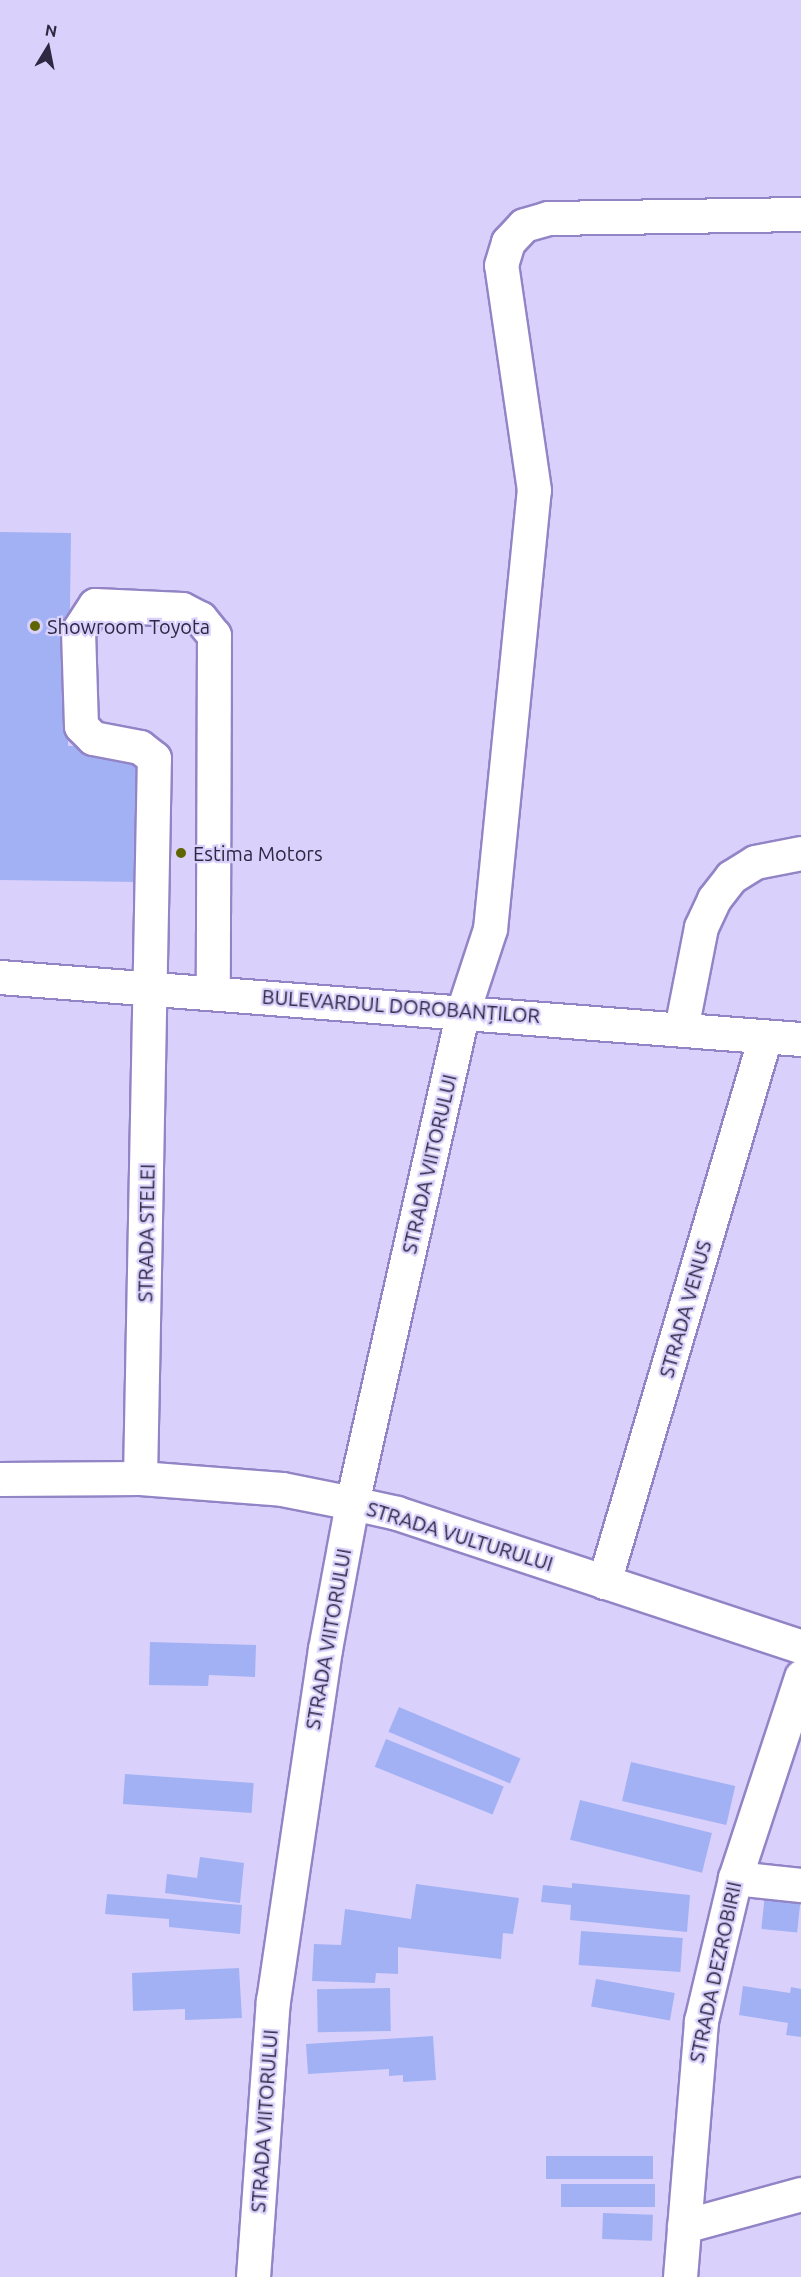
<!DOCTYPE html>
<meta charset="utf-8">
<style>
body{margin:0}
#map{position:relative;width:801px;height:2277px;overflow:hidden;background:#d9d1fc;font-family:Ubuntu,sans-serif}
div>[style]{position:absolute}
.building>*{inset:0;background:#a2b1f4;transform-origin:0 0}
.roads{filter:drop-shadow(2px 0 #9384c6) drop-shadow(-2px 0 #9384c6) drop-shadow(0 2px #9384c6) drop-shadow(0 -2px #9384c6)}
.minor>*{height:33px;margin:-16.5px;padding:0 16.5px;transform-origin:16.5px;border-radius:16.5px;background:#fff}
.major>*{height:33px;margin:-16.5px;padding:0 16.5px;transform-origin:16.5px;border-radius:16.5px;background:#fff}
.dots>*{width:16px;height:16px;translate:-50% -50%;box-sizing:border-box;border:3px solid #d9d1fc;border-radius:50%}
span{translate:-50% -50%;white-space:nowrap;text-align:center;line-height:1.15;-webkit-text-stroke:4.5px #d9d1fc;paint-order:stroke}
.poi-label{font-size:20px;color:#2f2843}
.left{translate:0 -50%;text-align:left}
.street-label{font-size:20px;color:#2f2843}
.north{position:absolute;left:18px;top:18px;width:60px;height:60px;-webkit-text-stroke:4px #d9d1fc;paint-order:stroke;rotate:10deg;font-size:16px;font-weight:700;line-height:24px;text-align:center;color:#2f2843}
.north::after{content:'';display:block;margin:auto;width:21px;height:27px;background:#2f2843;clip-path:polygon(50% 0,100% 100%,50% 72%,0 100%)}
</style>
<div id="map">
<div class="building">
<i style="clip-path:polygon(0 532px,71px 533px,68px 746px,140px 747px,138px 882px,0 880px)"></i>
<i style="clip-path:polygon(150px 1642px,256px 1645px,255px 1677px,209px 1675px,208px 1686px,149px 1685px)"></i>
<i style="left:399px;top:1707px;width:132px;height:27px;rotate:23deg"></i>
<i style="left:386px;top:1739px;width:127px;height:30px;rotate:22deg"></i>
<i style="left:631px;top:1762px;width:107px;height:40px;rotate:13deg"></i>
<i style="left:125px;top:1774px;width:129px;height:30px;rotate:4deg"></i>
<i style="left:580px;top:1800px;width:136px;height:41px;rotate:14deg"></i>
<i style="clip-path:polygon(200px 1857px,244px 1863px,240px 1903px,165px 1893px,167px 1874px,197px 1878px)"></i>
<i style="clip-path:polygon(572px 1883px,690px 1895px,687px 1932px,570px 1920px,571px 1905px,541px 1902px,543px 1885px,572px 1888px)"></i>
<i style="clip-path:polygon(416px 1884px,519px 1898px,513px 1934px,503px 1933px,501px 1959px,398px 1947px,398px 1974px,376px 1973px,375px 1983px,312px 1981px,314px 1944px,341px 1945px,345px 1909px,411px 1919px)"></i>
<i style="clip-path:polygon(107px 1894px,242px 1905px,240px 1934px,169px 1927px,169px 1919px,105px 1914px)"></i>
<i style="left:765px;top:1894px;width:36px;height:35px;rotate:6deg"></i>
<i style="left:581px;top:1931px;width:102px;height:34px;rotate:4deg"></i>
<i style="clip-path:polygon(239px 1968px,242px 2018px,185px 2020px,185px 2009px,133px 2011px,132px 1973px)"></i>
<i style="left:596px;top:1979px;width:80px;height:28px;rotate:10deg"></i>
<i style="clip-path:polygon(743px 1986px,790px 1993px,791px 1987px,801px 1989px,801px 2037px,786px 2035px,788px 2023px,739px 2015px)"></i>
<i style="left:390px;top:1988px;width:43px;height:73px;rotate:89deg"></i>
<i style="clip-path:polygon(433px 2036px,436px 2080px,403px 2082px,403px 2075px,389px 2076px,389px 2069px,308px 2074px,306px 2044px)"></i>
<i style="left:546px;top:2156px;width:107px;height:23px"></i>
<i style="left:561px;top:2184px;width:94px;height:23px"></i>
<i style="left:603px;top:2213px;width:50px;height:26px;rotate:2deg"></i>
</div>
<div class="roads">
<div class="minor">
<i style="left:681px;top:1029px;width:104px;rotate:-78.9deg"></i>
<i style="left:701px;top:927px;width:31px;rotate:-65deg"></i>
<i style="left:714px;top:899px;width:28px;rotate:-52deg"></i>
<i style="left:731px;top:877px;width:28px;rotate:-32deg"></i>
<i style="left:755px;top:862px;width:47px;rotate:-11.1deg"></i>
<i style="left:140px;top:1478px;width:720px;rotate:-88.89deg"></i>
<i style="left:154px;top:758px;width:18px;rotate:-142deg"></i>
<i style="left:140px;top:747px;width:48px;rotate:-169.2deg"></i>
<i style="left:93px;top:738px;width:17px;rotate:-135deg"></i>
<i style="left:81px;top:726px;width:95px;rotate:-91.8deg"></i>
<i style="left:78px;top:631px;width:31px;rotate:-57deg"></i>
<i style="left:95px;top:605px;width:87px;rotate:2.6deg"></i>
<i style="left:182px;top:609px;width:20px;rotate:27deg"></i>
<i style="left:200px;top:618px;width:22px;rotate:51deg"></i>
<i style="left:214px;top:635px;width:357px;rotate:90.2deg"></i>
<i style="left:0;top:1479px;width:140px;rotate:-0.4deg"></i>
<i style="left:140px;top:1478px;width:142px;rotate:4.4deg"></i>
<i style="left:282px;top:1489px;width:71px;rotate:11.3deg"></i>
<i style="left:352px;top:1503px;width:46px;rotate:12.5deg"></i>
<i style="left:397px;top:1513px;width:426px;rotate:18.3deg"></i>
<i style="left:604px;top:1582px;width:568px;rotate:-73.54deg"></i>
<i style="left:735px;top:1878px;width:66px;rotate:6.1deg"></i>
<i style="left:684px;top:2226px;width:121px;rotate:-15.3deg"></i>
<i style="left:253px;top:2277px;width:277px;rotate:-85.9deg"></i>
<i style="left:273px;top:2001px;width:356px;rotate:-81.6deg"></i>
<i style="left:325px;top:1649px;width:148px;rotate:-79.5deg"></i>
<i style="left:352px;top:1503px;width:504px;rotate:-77.29deg"></i>
<i style="left:463px;top:1011px;width:86px;rotate:-71.8deg"></i>
<i style="left:490px;top:929px;width:441px;rotate:-84.3deg"></i>
<i style="left:534px;top:490px;width:227px;rotate:-98.3deg"></i>
<i style="left:501px;top:265px;width:24px;rotate:-73deg"></i>
<i style="left:508px;top:242px;width:23px;rotate:-47deg"></i>
<i style="left:524px;top:225px;width:25px;rotate:-16deg"></i>
<i style="left:548px;top:218px;width:253px;rotate:-0.9deg"></i>
<i style="left:680px;top:2277px;width:257px;rotate:-85.3deg"></i>
<i style="left:701px;top:2021px;width:147px;rotate:-76.6deg"></i>
<i style="left:735px;top:1878px;width:212px;rotate:-71.8deg"></i>
</div>
<div class="major">
<i style="left:0;top:977px;width:803px;rotate:4.43deg"></i>
</div>
</div>
<div class="dots">
<i style="left:35px;top:626px;background:#5f6502"></i>
<i style="left:181px;top:853px;background:#5f6502"></i>
</div>
<div class="poi-label">
<span class="left" style="left:47px;top:626px">Showroom Toyota</span>
<span class="left" style="left:193px;top:853px">Estima Motors</span>
</div>
<div class="street-label">
<span style="left:401px;top:1006px;rotate:4deg">BULEVARDUL DOROBANȚILOR</span>
<span style="left:429px;top:1164px;rotate:-77deg">STRADA VIITORULUI</span>
<span style="left:146px;top:1233px;rotate:-89deg">STRADA STELEI</span>
<span style="left:685px;top:1309px;rotate:-74deg">STRADA VENUS</span>
<span style="left:460px;top:1536px;rotate:17deg">STRADA VULTURULUI</span>
<span style="left:328px;top:1639px;rotate:-80deg">STRADA VIITORULUI</span>
<span style="left:715px;top:1972px;rotate:-78deg">STRADA DEZROBIRII</span>
<span style="left:264px;top:2121px;rotate:-86deg">STRADA VIITORULUI</span>
</div>
<div class="north">N</div>
</div>
